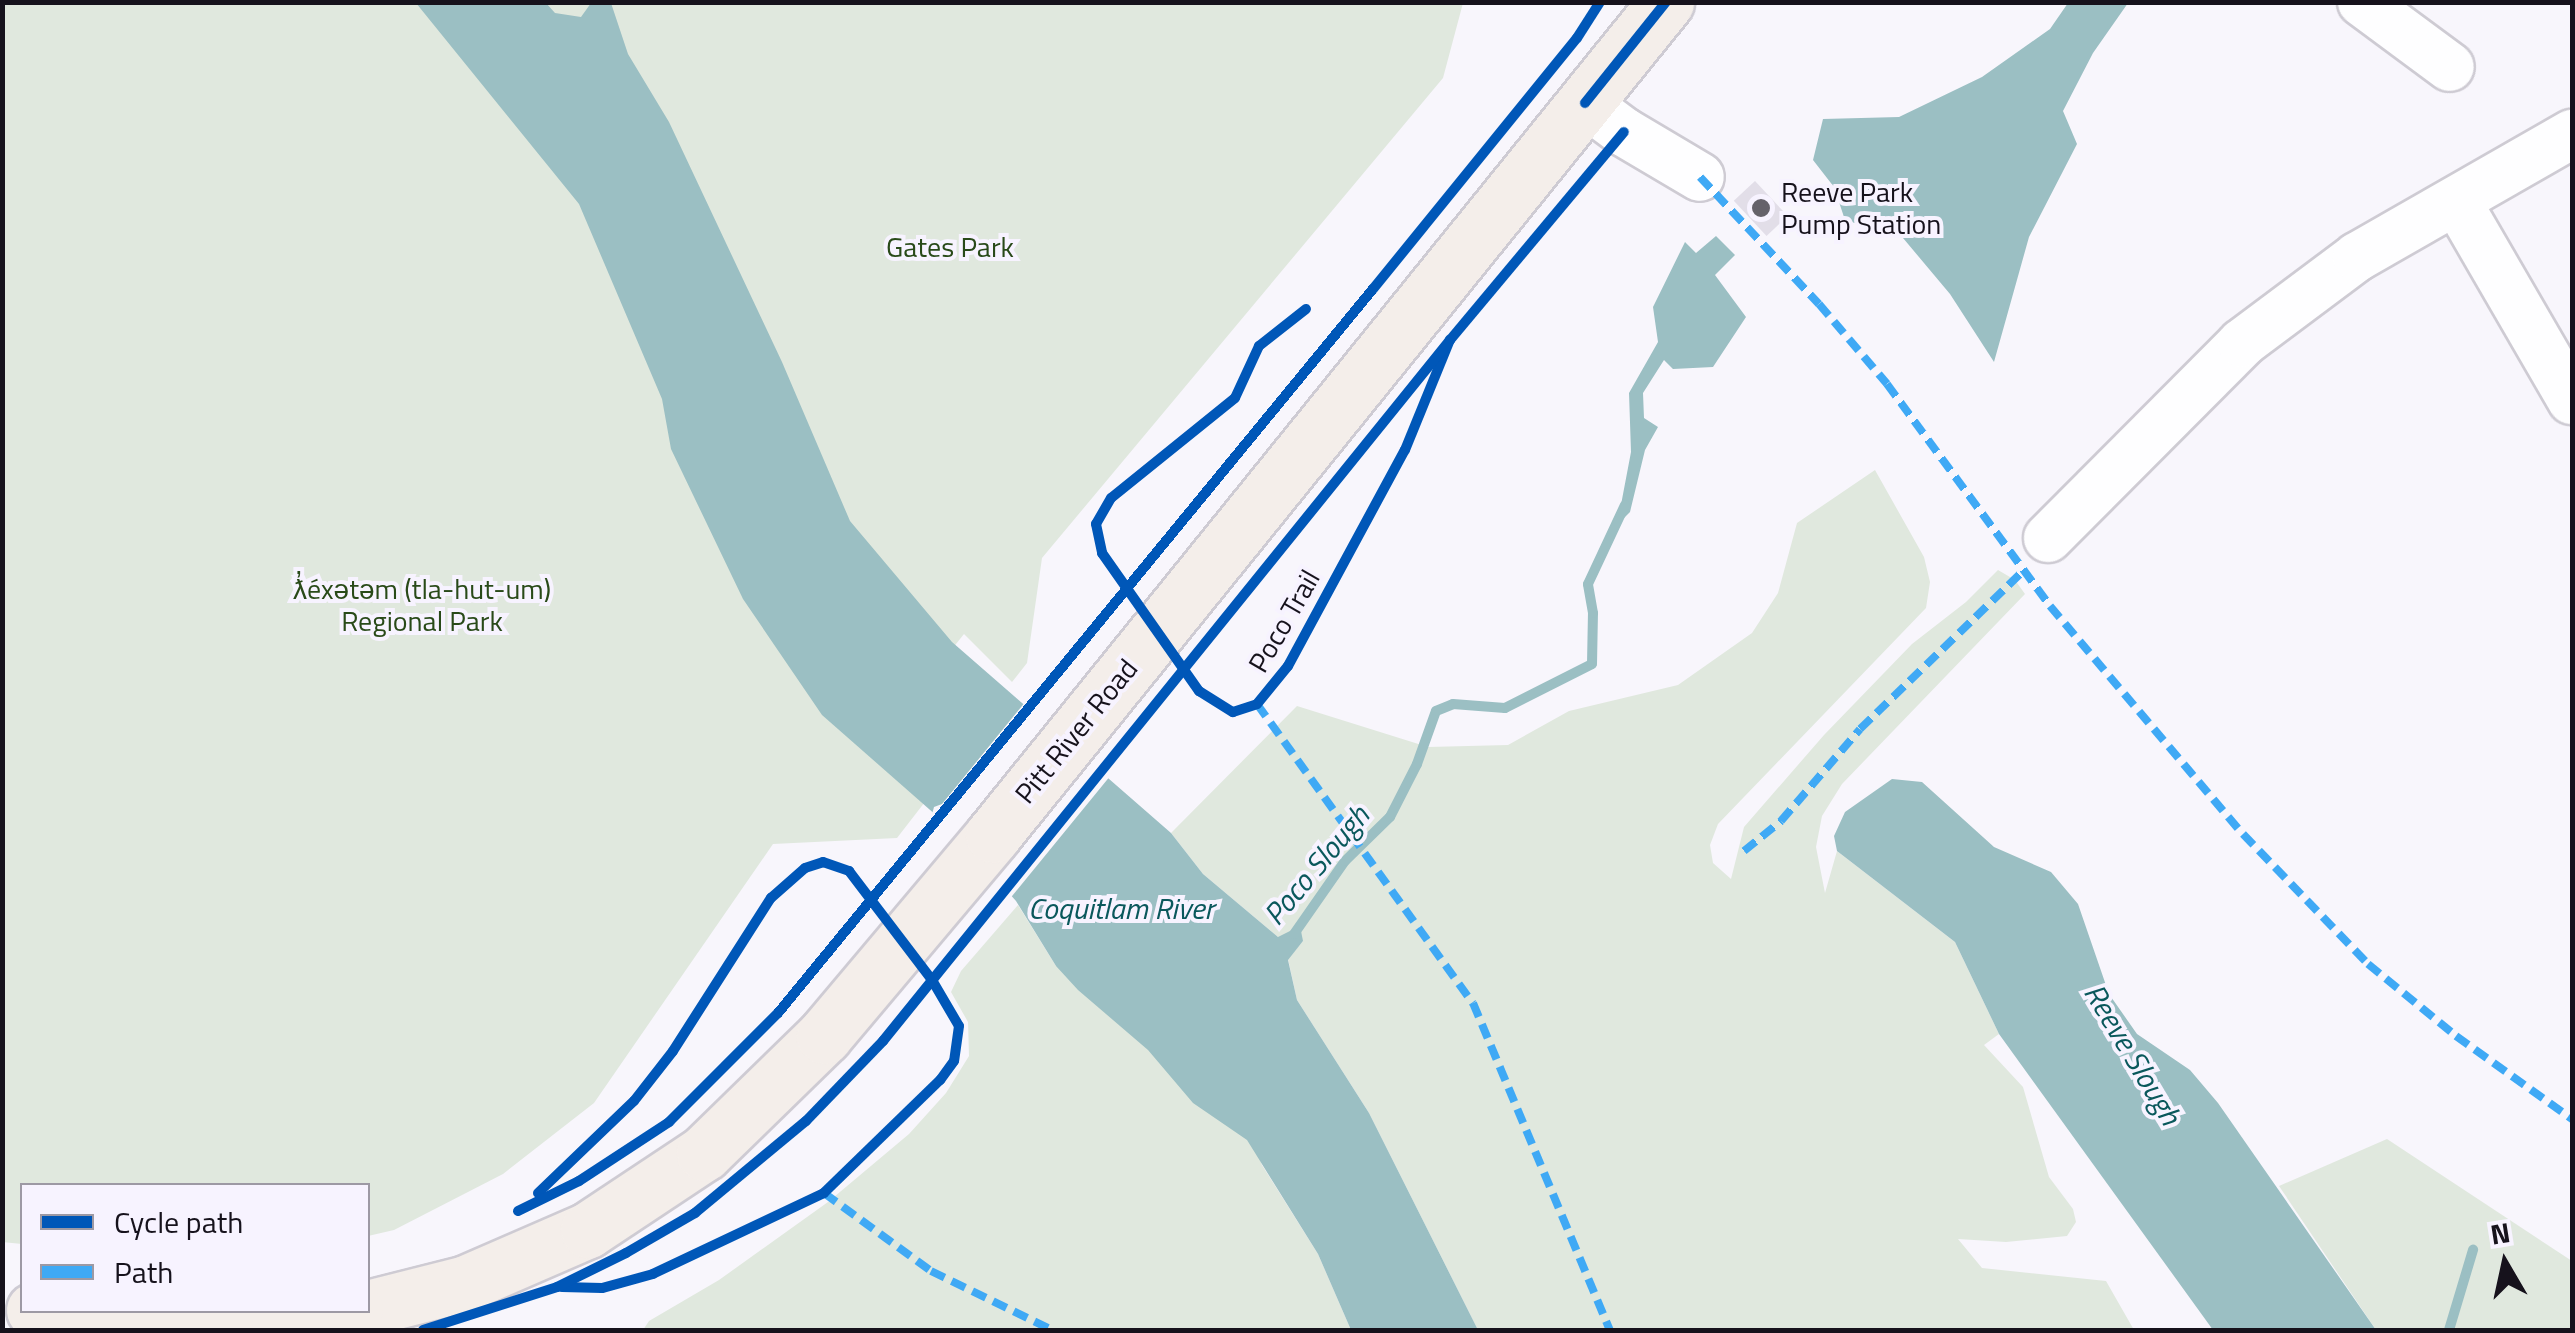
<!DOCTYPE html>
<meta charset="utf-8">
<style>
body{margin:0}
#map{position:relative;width:2575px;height:1333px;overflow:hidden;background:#f8f6fc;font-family:"Titillium Web",sans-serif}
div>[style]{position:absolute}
.green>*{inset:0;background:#e0e8de}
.water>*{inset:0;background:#9bbfc3}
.pier>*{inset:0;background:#f8f6fc}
.stream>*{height:10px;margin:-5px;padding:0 5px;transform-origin:5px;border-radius:5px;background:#9bbfc3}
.building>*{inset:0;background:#e2dee8;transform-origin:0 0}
.roads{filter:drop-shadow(2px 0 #cecbd3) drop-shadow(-2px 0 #cecbd3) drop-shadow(0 2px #cecbd3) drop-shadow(0 -2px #cecbd3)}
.minor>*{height:48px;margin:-24px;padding:0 24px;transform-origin:24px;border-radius:24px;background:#fefeff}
.major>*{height:55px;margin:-27.5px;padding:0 27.5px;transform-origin:27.5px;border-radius:27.5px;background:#f4eeea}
.quiet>*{height:8px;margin-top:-4px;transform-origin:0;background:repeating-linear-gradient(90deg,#3fa9f5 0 15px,transparent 0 23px)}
.cycleway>*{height:10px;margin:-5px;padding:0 5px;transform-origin:5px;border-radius:5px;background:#0057b8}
.dots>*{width:28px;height:28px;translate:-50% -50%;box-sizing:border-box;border:5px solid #f7f3ff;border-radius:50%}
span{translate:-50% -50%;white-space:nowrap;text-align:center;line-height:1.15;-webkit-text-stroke:8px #f7f3ff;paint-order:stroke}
.poi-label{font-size:28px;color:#16121c}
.left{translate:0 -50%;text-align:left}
.park-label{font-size:28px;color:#294a19}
.street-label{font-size:28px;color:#16121c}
.water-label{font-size:30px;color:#0a585c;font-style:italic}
.frame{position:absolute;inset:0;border:5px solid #16121c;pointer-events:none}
.legend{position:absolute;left:20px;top:1183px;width:350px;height:130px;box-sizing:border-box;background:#f7f3ff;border:2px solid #9d99a4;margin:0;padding:12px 18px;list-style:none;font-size:30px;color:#16121c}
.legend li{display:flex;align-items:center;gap:20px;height:50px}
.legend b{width:50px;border:2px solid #9d99a4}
.north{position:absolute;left:2455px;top:1213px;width:100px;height:100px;-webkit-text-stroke:8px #f7f3ff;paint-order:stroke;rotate:351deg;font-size:28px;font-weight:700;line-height:40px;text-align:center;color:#16121c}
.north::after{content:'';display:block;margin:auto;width:35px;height:45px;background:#16121c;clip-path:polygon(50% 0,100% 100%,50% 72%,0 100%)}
</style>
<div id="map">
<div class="green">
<i style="clip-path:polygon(2px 3px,1463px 3px,1443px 78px,1042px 558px,1027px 663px,1012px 682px,964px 634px,884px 734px,928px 798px,897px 838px,773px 844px,594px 1103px,503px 1174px,394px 1230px,368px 1236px,368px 1186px,22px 1186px,22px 1244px,2px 1242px)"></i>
<i style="clip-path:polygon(1875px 470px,1924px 557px,1930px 582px,1926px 608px,1718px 824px,1710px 845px,1713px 863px,1731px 879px,1744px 827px,1824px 735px,1912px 644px,1966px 602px,1998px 570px,2015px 580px,2025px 594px,1842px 784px,1822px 816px,1816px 847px,1825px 893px,1837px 851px,1955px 942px,1999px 1034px,1984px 1045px,2023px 1087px,2049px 1177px,2073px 1209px,2076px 1222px,2067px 1236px,2006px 1242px,1958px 1239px,1982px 1268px,2106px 1281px,2134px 1330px,1478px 1330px,1369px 1113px,1297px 1000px,1288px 959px,1303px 941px,1278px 937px,1203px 874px,1171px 833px,1297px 706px,1428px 747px,1508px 745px,1569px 711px,1678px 685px,1752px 633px,1778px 593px,1797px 523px)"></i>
<i style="clip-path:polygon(1018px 905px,1056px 966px,1168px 906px,1262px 1165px,1318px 1254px,1351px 1330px,643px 1330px,649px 1321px,719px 1280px,828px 1202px,909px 1134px,946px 1093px,969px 1056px,968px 1022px,951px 992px,961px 971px)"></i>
<i style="clip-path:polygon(2387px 1139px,2572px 1261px,2572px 1330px,2376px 1330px,2279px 1186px)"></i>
</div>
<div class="water">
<i style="clip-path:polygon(416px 3px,546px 3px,555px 13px,581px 17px,591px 3px,611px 3px,628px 54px,669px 122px,782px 362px,850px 521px,952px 642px,1171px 833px,1203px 874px,1278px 937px,1300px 926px,1303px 941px,1288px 960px,1297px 1000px,1369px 1113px,1478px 1330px,1351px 1330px,1318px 1254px,1247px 1140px,1193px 1103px,1148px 1050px,1078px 990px,1056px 966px,1016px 901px,954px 831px,822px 715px,743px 599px,671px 449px,662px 399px,579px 204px)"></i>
<i style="clip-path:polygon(2068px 3px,2128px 3px,2093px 53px,2063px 111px,2077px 144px,2029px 237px,1994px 362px,1950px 294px,1903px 238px,1845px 220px,1834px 187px,1813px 160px,1823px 119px,1899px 117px,1982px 77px,2050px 29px)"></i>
<i style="clip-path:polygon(1716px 236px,1735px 255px,1715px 275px,1746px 317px,1713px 367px,1673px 369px,1664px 360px,1643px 393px,1644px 418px,1658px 427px,1645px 450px,1630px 512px,1622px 520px,1620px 510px,1631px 452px,1629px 393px,1658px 342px,1653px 307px,1685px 242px,1696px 253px)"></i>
<i style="clip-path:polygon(1892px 779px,1922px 782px,1994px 847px,2051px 872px,2078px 904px,2109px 994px,2137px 1034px,2190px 1070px,2218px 1103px,2376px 1330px,2213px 1330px,1999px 1034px,1955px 942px,1837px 851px,1834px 836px,1845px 812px)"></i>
</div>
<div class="pier">
<i style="clip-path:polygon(1026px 701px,1111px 775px,1008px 901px,931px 818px,934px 807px,942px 804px)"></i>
</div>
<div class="stream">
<i style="left:1294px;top:934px;width:89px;rotate:-55.1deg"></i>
<i style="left:1345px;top:861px;width:63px;rotate:-44.4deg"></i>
<i style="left:1390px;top:817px;width:59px;rotate:-63deg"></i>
<i style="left:1417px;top:764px;width:56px;rotate:-70.3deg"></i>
<i style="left:1436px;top:711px;width:18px;rotate:-22deg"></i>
<i style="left:1453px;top:704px;width:52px;rotate:4.4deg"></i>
<i style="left:1505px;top:708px;width:97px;rotate:-26.8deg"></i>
<i style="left:1592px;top:664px;width:51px;rotate:-88.9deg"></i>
<i style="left:1593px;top:613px;width:29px;rotate:-100deg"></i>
<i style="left:1588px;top:584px;width:87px;rotate:-64.9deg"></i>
<i style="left:2449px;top:1330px;width:84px;rotate:-73.3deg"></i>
</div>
<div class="building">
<i style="left:1755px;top:181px;width:48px;height:29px;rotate:47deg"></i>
</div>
<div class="roads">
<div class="minor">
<i style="left:2362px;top:2px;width:109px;rotate:36.5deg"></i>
<i style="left:1585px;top:103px;width:49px;rotate:36.6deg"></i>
<i style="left:1624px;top:132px;width:88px;rotate:30.6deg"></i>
<i style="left:2457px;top:202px;width:229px;rotate:59.9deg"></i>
<i style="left:2048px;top:538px;width:275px;rotate:-45.1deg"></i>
<i style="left:2242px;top:343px;width:144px;rotate:-36.8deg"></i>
<i style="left:2357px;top:257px;width:248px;rotate:-29.8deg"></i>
</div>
<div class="major">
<i style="left:368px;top:1308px;width:101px;rotate:-14.3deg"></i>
<i style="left:466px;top:1283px;width:133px;rotate:-23.5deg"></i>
<i style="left:588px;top:1230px;width:139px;rotate:-33.6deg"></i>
<i style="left:704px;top:1153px;width:168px;rotate:-44.3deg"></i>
<i style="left:824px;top:1036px;width:263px;rotate:-49.9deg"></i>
<i style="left:993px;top:835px;width:1071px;rotate:-51.06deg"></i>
<i style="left:34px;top:1310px;width:162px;rotate:5.7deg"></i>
<i style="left:195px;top:1326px;width:84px;rotate:-2deg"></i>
<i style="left:279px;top:1323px;width:77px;rotate:-9.7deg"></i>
</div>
</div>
<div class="quiet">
<i style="left:1700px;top:177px;width:174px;rotate:46.9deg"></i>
<i style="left:1819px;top:304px;width:105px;rotate:49.6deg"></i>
<i style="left:1887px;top:384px;width:275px;rotate:53.7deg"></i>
<i style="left:2050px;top:606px;width:299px;rotate:49.8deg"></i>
<i style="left:2243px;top:834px;width:180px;rotate:46.1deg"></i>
<i style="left:2368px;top:964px;width:114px;rotate:39.3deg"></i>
<i style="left:2456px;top:1036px;width:143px;rotate:35.6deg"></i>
<i style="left:1257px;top:704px;width:369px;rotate:54.2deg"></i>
<i style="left:1473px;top:1003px;width:355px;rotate:67.3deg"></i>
<i style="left:1744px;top:851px;width:48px;rotate:-39deg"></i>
<i style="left:1781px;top:821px;width:121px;rotate:-49.3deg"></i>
<i style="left:1860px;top:729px;width:228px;rotate:-44.1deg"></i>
<i style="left:824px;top:1193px;width:132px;rotate:36.1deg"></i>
<i style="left:931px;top:1271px;width:135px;rotate:26deg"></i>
</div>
<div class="cycleway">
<i style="left:1585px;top:103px;width:129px;rotate:-51.3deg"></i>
<i style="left:1306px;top:309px;width:60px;rotate:141.8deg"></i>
<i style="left:1259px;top:346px;width:57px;rotate:114.8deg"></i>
<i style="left:1235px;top:398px;width:159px;rotate:141.1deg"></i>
<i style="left:1111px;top:498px;width:30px;rotate:120deg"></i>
<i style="left:1096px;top:524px;width:30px;rotate:78deg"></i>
<i style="left:1102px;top:553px;width:169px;rotate:54.9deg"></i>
<i style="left:1199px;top:691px;width:40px;rotate:32deg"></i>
<i style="left:1233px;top:712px;width:25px;rotate:-18deg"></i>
<i style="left:1257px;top:704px;width:49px;rotate:-50.8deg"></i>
<i style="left:1288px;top:666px;width:246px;rotate:-61.6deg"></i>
<i style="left:1405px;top:450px;width:119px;rotate:-67.8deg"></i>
<i style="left:1450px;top:340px;width:271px;rotate:-50.1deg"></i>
<i style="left:538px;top:1193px;width:133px;rotate:-43.8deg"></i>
<i style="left:634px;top:1101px;width:63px;rotate:-52deg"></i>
<i style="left:673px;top:1051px;width:182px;rotate:-57.4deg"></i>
<i style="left:771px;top:898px;width:45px;rotate:-41.4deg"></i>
<i style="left:805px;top:868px;width:19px;rotate:-18deg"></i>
<i style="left:823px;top:862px;width:28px;rotate:19deg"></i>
<i style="left:849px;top:871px;width:137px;rotate:52.7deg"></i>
<i style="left:932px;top:980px;width:53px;rotate:59.6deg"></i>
<i style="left:959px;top:1026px;width:35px;rotate:98deg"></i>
<i style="left:954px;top:1061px;width:24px;rotate:126deg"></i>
<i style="left:940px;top:1080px;width:162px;rotate:135.8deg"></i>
<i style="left:824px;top:1193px;width:189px;rotate:154.7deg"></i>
<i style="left:653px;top:1274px;width:53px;rotate:164.6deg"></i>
<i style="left:602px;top:1288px;width:40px;rotate:-178.6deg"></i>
<i style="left:518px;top:1211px;width:68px;rotate:-26.2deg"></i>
<i style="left:579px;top:1181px;width:108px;rotate:-33.2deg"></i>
<i style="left:669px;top:1122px;width:154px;rotate:-45deg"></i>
<i style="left:778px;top:1013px;width:937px;rotate:-50.59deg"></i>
<i style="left:1373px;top:289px;width:323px;rotate:-50.9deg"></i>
<i style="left:1577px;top:38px;width:43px;rotate:-57.4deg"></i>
<i style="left:423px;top:1330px;width:141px;rotate:-17.8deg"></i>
<i style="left:557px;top:1287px;width:77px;rotate:-26.2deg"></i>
<i style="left:626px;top:1253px;width:80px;rotate:-30.1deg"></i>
<i style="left:695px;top:1213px;width:144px;rotate:-39.7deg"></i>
<i style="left:806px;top:1121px;width:111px;rotate:-46.1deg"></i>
<i style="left:883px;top:1041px;width:902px;rotate:-51.03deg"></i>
</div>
<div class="dots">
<i style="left:1761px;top:208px;background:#65626a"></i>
</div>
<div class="poi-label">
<span class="left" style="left:1781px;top:208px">Reeve Park<br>Pump Station</span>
</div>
<div class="park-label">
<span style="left:950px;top:247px">Gates Park</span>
<span style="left:422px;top:605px">ƛ̓éxətəm (tla-hut-um)<br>Regional Park</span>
</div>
<div class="street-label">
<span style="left:1284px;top:621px;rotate:-60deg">Poco Trail</span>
<span style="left:1076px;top:731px;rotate:-51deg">Pitt River Road</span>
</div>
<div class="water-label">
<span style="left:1316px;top:865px;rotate:-50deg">Poco Slough</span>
<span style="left:1121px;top:908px">Coquitlam River</span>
<span style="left:2133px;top:1054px;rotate:59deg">Reeve Slough</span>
</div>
<div class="frame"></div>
<ul class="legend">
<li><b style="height:12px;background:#0057b8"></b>Cycle path</li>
<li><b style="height:12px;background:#3fa9f5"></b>Path</li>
</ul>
<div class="north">N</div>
</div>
